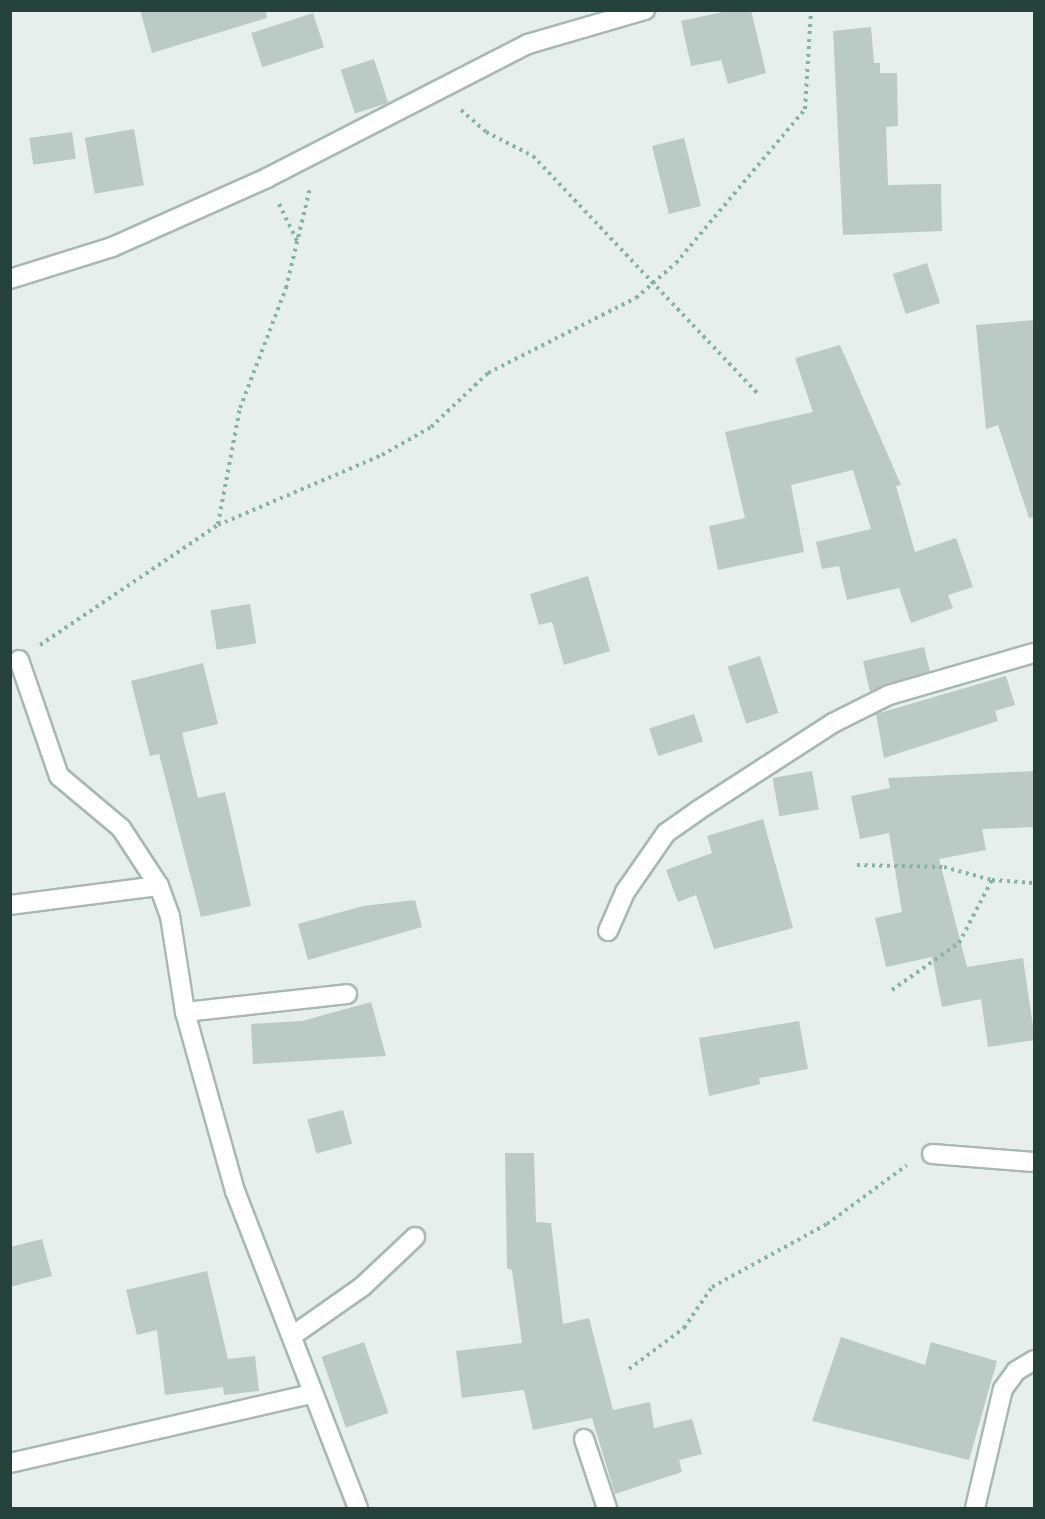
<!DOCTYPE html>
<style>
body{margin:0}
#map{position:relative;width:1045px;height:1519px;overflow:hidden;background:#e6efeb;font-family:Cabin,sans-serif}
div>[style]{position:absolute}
.building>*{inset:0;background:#bbcac4;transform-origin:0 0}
.path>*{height:4px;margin-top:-2px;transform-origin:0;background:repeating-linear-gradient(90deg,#86b3a5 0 3px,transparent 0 7.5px)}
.roads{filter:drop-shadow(2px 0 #a8b8b2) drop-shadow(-2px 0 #a8b8b2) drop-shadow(0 2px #a8b8b2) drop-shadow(0 -2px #a8b8b2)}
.minor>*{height:18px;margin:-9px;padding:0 9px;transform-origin:9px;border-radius:9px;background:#fff}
span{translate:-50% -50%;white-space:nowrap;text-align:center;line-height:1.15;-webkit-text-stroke:6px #f7fbf9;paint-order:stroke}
.frame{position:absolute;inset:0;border:12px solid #24423a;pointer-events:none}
</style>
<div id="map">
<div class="building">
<i style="clip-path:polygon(140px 10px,266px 10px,267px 18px,152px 53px)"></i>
<i style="clip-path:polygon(732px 10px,751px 10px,766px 73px,728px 84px,721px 60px,691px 66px,681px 21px)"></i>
<i style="left:313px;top:13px;width:36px;height:65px;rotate:72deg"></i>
<i style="clip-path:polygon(871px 27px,874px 63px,880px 63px,880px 73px,897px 73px,898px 126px,886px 127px,888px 185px,941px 184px,942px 231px,843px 235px,833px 31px)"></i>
<i style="left:374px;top:59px;width:46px;height:35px;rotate:72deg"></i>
<i style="left:134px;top:129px;width:57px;height:50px;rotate:80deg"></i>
<i style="left:72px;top:132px;width:27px;height:43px;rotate:82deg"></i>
<i style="left:684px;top:138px;width:70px;height:33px;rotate:76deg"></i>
<i style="left:927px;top:263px;width:42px;height:36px;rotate:72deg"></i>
<i style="clip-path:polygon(1035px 320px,1035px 517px,1029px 518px,998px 425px,986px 429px,976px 325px)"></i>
<i style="clip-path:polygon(840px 345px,901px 485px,896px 486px,915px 552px,956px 538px,973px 587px,948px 595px,953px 608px,911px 623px,899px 588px,847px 600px,839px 566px,822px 569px,816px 542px,871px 529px,853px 470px,791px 485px,804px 552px,718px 570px,709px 526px,745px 518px,725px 432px,813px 412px,795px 358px)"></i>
<i style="clip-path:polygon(588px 576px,610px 651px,564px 665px,552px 622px,539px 625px,530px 594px)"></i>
<i style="left:250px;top:604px;width:40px;height:40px;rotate:81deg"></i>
<i style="clip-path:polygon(924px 647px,930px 672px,870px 692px,863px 661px)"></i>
<i style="left:760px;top:656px;width:60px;height:34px;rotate:72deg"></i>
<i style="clip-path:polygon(203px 663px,218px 724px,182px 733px,198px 798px,225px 792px,251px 906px,201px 917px,159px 754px,150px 756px,131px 681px)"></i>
<i style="clip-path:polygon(1006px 676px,1015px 705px,995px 711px,998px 721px,884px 758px,876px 714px)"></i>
<i style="left:694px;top:714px;width:29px;height:47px;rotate:72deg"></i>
<i style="left:812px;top:771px;width:39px;height:40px;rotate:80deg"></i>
<i style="clip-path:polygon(1035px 771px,1035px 827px,982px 829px,986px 850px,939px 859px,967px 967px,1023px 958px,1035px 1040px,988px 1047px,981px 999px,942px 1007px,932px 957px,886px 967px,875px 918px,902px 912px,889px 833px,860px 839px,851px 796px,890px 788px,888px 778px)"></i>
<i style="clip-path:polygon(763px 819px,793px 928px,714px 949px,696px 895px,678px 902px,666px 870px,712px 853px,707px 836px)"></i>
<i style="clip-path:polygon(415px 900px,422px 927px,308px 960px,298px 924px,363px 906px)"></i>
<i style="clip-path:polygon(371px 1002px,386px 1056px,253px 1064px,251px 1024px,302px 1021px)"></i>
<i style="clip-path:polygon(799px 1021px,808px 1069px,759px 1078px,760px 1084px,709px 1096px,699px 1038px)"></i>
<i style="left:343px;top:1110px;width:35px;height:37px;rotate:75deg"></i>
<i style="clip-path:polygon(505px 1153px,534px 1153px,536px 1222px,551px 1223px,563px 1324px,589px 1318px,613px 1410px,650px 1402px,654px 1428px,692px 1419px,702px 1454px,679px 1460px,682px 1472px,615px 1494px,592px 1418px,533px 1430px,524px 1390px,462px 1398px,456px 1351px,522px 1343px,512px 1270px,507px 1268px)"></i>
<i style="clip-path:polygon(42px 1239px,52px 1276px,10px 1287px,10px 1247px)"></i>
<i style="clip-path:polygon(207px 1271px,228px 1359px,255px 1356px,259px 1391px,224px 1395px,223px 1387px,165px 1395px,157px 1330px,137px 1335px,126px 1290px)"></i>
<i style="clip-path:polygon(841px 1337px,925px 1365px,931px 1342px,997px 1361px,969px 1460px,812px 1421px)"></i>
<i style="left:364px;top:1342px;width:75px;height:45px;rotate:71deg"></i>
</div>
<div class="path">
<i style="left:461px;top:110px;width:33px;rotate:41deg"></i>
<i style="left:486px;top:132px;width:53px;rotate:27.1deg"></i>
<i style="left:533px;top:156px;width:326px;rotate:46.6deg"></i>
<i style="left:279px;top:204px;width:43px;rotate:64deg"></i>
<i style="left:218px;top:524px;width:118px;rotate:-79.3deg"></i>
<i style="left:240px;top:408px;width:129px;rotate:-69deg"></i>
<i style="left:286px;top:288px;width:103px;rotate:-76.5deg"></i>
<i style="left:40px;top:645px;width:215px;rotate:-34deg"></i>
<i style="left:218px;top:525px;width:178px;rotate:-23.1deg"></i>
<i style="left:382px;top:455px;width:56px;rotate:-29.7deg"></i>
<i style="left:431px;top:427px;width:79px;rotate:-43.5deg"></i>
<i style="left:488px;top:373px;width:166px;rotate:-26.9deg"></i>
<i style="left:636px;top:298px;width:53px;rotate:-41.2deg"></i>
<i style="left:676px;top:263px;width:201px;rotate:-50deg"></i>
<i style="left:805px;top:109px;width:99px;rotate:-86.5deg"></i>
<i style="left:857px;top:865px;width:87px;rotate:1.3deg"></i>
<i style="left:944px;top:867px;width:50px;rotate:15.2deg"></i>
<i style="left:992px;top:880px;width:42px;rotate:4.1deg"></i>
<i style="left:892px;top:990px;width:82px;rotate:-35deg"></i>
<i style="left:959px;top:943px;width:71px;rotate:-62.4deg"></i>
<i style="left:629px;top:1369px;width:69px;rotate:-36.7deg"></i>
<i style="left:684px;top:1328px;width:50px;rotate:-55.7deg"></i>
<i style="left:712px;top:1287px;width:131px;rotate:-28.7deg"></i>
<i style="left:827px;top:1224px;width:99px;rotate:-36.4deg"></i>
</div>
<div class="roads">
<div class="minor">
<i style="left:10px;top:279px;width:107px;rotate:-17.4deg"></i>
<i style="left:112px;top:247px;width:170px;rotate:-24deg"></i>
<i style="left:267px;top:178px;width:293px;rotate:-27.2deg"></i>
<i style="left:528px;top:44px;width:122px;rotate:-16.2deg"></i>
<i style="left:19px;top:660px;width:123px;rotate:71deg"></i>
<i style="left:59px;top:776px;width:81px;rotate:40deg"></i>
<i style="left:121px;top:828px;width:69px;rotate:56.8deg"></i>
<i style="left:159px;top:886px;width:32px;rotate:70deg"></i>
<i style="left:170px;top:916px;width:97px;rotate:81.1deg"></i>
<i style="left:185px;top:1012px;width:186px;rotate:74.4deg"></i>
<i style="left:235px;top:1191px;width:340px;rotate:68.8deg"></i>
<i style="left:10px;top:905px;width:150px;rotate:-7.3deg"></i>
<i style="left:608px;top:931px;width:43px;rotate:-66.4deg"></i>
<i style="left:625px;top:892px;width:72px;rotate:-55.2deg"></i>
<i style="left:666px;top:833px;width:38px;rotate:-35deg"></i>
<i style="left:697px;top:811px;width:162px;rotate:-32.9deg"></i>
<i style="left:833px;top:723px;width:63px;rotate:-26.6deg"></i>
<i style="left:889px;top:695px;width:151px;rotate:-16.2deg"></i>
<i style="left:185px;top:1012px;width:163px;rotate:-6.3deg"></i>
<i style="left:932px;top:1154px;width:102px;rotate:4.5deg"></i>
<i style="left:292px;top:1336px;width:85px;rotate:-35deg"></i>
<i style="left:362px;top:1287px;width:73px;rotate:-43.3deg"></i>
<i style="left:584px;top:1439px;width:73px;rotate:71.6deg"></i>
<i style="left:10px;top:1463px;width:310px;rotate:-12.9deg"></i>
<i style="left:975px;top:1508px;width:122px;rotate:-76.8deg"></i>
<i style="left:1003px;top:1389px;width:22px;rotate:-54deg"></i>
<i style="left:1016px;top:1371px;width:21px;rotate:-31deg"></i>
</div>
</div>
<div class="frame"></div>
</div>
